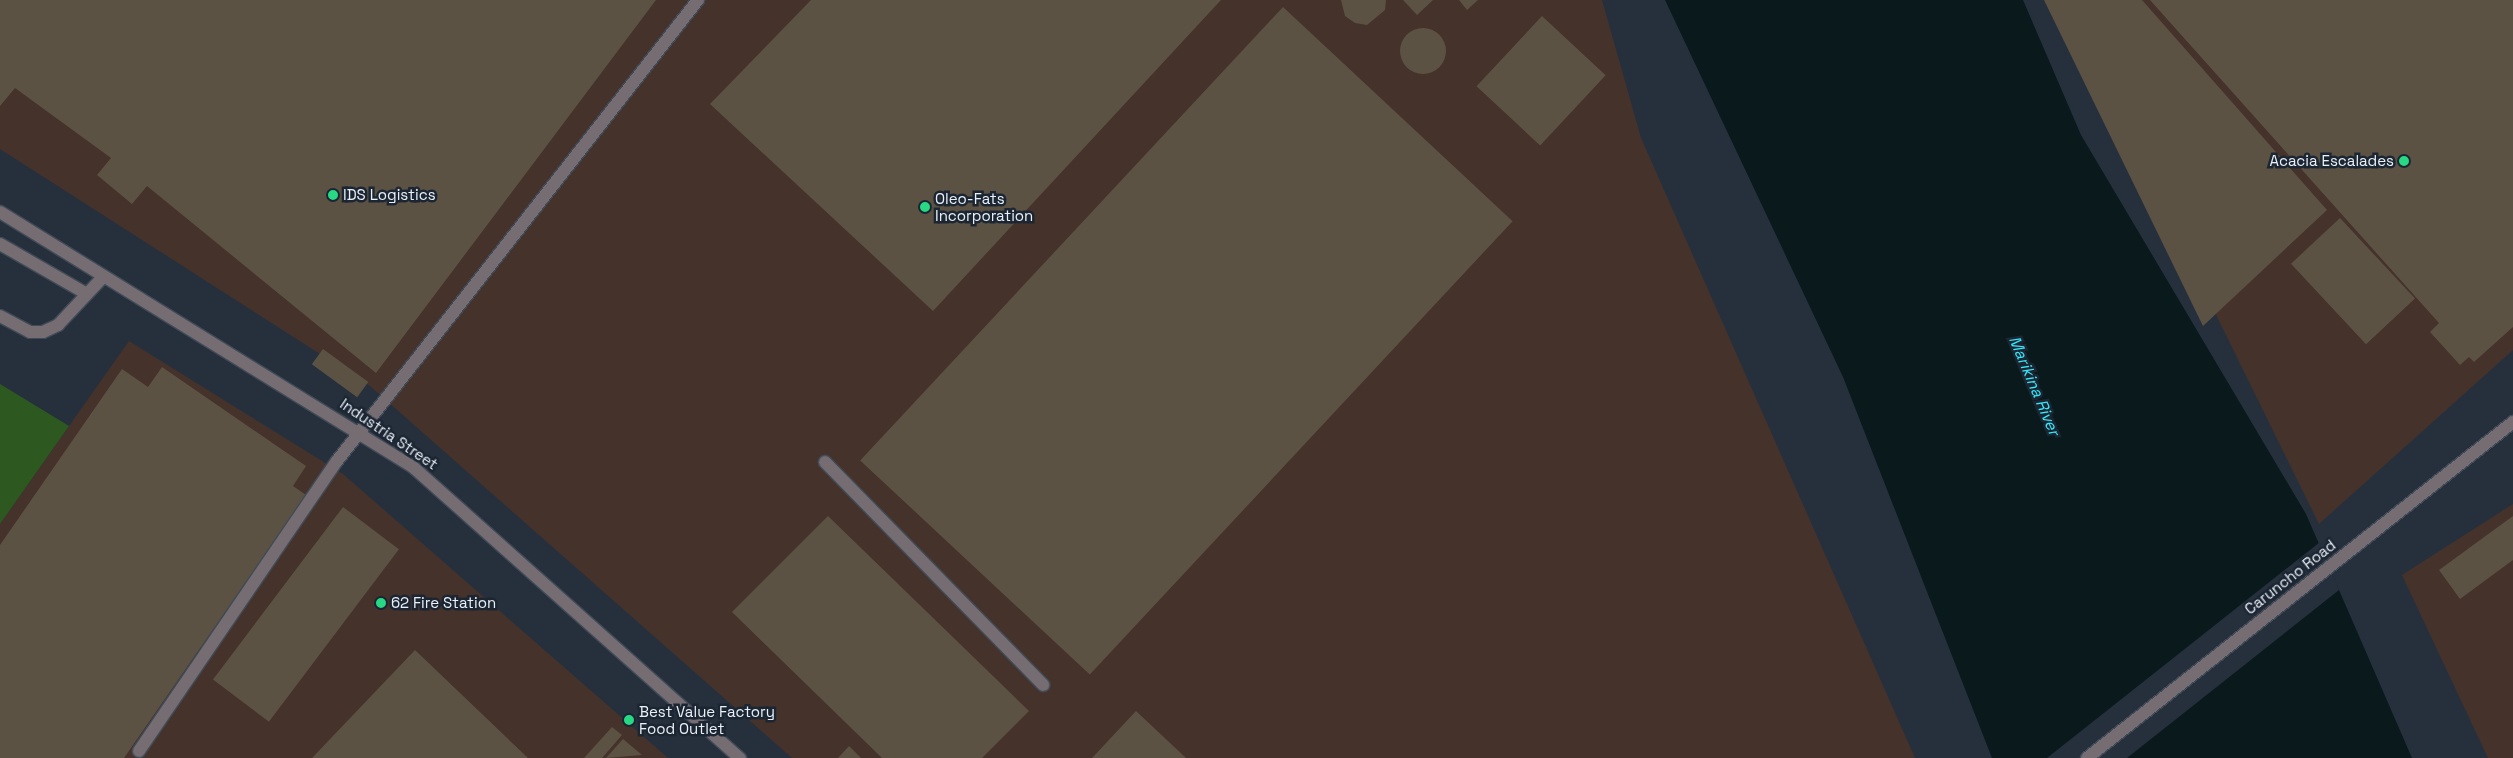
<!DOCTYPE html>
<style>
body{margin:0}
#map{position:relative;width:2513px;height:758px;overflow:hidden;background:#26303d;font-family:"Space Grotesk",sans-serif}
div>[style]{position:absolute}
.industrial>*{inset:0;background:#45322b}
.green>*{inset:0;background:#2d5921}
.water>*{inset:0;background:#0a191b}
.pier>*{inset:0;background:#26303d}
.building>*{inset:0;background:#5c5243;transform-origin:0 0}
.round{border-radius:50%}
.roads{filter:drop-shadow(1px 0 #414b57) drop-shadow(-1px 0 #414b57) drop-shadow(0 1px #414b57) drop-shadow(0 -1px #414b57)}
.service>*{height:12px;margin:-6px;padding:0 6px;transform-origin:6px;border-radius:6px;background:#756d72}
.tertiary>*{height:12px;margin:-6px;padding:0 6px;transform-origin:6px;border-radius:6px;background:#756d72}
.dots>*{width:14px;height:14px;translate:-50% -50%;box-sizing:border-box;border:2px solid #1c2633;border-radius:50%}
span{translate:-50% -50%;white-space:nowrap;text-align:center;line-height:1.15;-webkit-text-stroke:5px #1c2633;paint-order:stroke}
.poi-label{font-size:15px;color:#e9f0f8}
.right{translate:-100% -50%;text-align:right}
.left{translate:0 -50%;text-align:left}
.street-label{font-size:15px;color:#e9f0f8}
.water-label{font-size:16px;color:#33ebfe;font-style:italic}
</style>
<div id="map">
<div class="industrial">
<i style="clip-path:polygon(0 0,1602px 0,1641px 138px,1915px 758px,792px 758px,370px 386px,0 149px)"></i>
<i style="clip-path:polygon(2061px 0,2513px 0,2513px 350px,2319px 524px)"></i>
<i style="clip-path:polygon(129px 341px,343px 474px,668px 758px,0 758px,0 524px)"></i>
<i style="clip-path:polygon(2513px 504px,2513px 758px,2488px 758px,2402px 575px)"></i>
</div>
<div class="green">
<i style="clip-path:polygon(0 384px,69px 426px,0 524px)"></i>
</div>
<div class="water">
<i style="clip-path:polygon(1665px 0,2023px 0,2081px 135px,2306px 514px,2412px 758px,1992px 758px,1843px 377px)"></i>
</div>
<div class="pier">
<i style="clip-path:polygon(2320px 542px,2339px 590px,2127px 758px,2047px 758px)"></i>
</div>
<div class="building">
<i style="clip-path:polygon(0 0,656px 0,376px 373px,147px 186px,132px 204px,97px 175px,111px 158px,15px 88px,0 106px)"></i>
<i style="clip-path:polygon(811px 0,1221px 0,933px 311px,710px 104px)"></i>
<i style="clip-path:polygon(1341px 0,1386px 0,1385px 10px,1367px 25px,1355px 23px,1345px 16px)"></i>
<i style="clip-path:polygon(1403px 0,1433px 0,1417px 15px)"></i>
<i style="clip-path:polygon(1459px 0,1478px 0,1467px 10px)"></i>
<i style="clip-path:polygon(2044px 0,2142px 0,2327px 210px,2203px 326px)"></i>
<i style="clip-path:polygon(2150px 0,2513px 0,2513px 327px,2474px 362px,2469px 357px,2460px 365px,2430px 332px,2439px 323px)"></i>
<i style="left:1283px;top:7px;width:314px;height:620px;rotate:43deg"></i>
<i style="left:1542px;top:16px;width:87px;height:96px;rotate:43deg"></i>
<i class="round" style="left:1400px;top:28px;width:46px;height:46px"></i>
<i style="left:2340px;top:218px;width:110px;height:67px;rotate:47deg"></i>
<i style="left:323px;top:349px;width:56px;height:19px;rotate:36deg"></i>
<i style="clip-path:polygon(162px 367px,306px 466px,293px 486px,306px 495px,124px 758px,0 758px,0 545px,122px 369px,148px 387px)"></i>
<i style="left:343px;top:507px;width:70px;height:216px;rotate:37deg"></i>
<i style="clip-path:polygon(828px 516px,1029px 711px,982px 758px,882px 758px,732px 612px)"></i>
<i style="clip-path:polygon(2513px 516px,2513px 560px,2460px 599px,2439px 570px)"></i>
<i style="clip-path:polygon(415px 650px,528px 758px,312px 758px)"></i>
<i style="clip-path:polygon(1136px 711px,1186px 758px,1092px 758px)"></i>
<i style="clip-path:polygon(612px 727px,622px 735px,602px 758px,584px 758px)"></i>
<i style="clip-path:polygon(623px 739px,642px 755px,606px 758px)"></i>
<i style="clip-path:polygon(849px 746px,861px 758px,838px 758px)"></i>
</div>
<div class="roads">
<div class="service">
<i style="left:0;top:244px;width:100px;rotate:29.9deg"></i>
<i style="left:0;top:316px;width:34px;rotate:28deg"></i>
<i style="left:30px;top:332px;width:13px"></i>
<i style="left:43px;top:332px;width:17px;rotate:-25deg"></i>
<i style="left:58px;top:325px;width:66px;rotate:-46.8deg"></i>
<i style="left:825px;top:462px;width:312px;rotate:45.6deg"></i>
<i style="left:139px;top:751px;width:351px;rotate:-55.7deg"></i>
<i style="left:337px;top:461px;width:586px;rotate:-51.94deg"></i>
</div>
<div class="tertiary">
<i style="left:0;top:212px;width:485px;rotate:31.7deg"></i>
<i style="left:413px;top:467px;width:438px;rotate:41.7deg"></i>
<i style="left:2087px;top:758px;width:543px;rotate:-38.26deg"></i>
</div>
</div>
<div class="dots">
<i style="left:2404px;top:161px;background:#28d885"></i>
<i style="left:333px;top:195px;background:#28d885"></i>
<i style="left:925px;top:207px;background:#28d885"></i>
<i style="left:381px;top:603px;background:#28d885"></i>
<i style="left:629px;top:720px;background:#28d885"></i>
</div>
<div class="poi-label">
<span class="right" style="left:2394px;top:161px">Acacia Escalades</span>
<span class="left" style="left:343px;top:195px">IDS Logistics</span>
<span class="left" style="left:935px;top:207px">Oleo-Fats<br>Incorporation</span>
<span class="left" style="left:391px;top:603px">62 Fire Station</span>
<span class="left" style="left:639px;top:720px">Best Value Factory<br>Food Outlet</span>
</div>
<div class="street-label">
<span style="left:389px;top:434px;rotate:34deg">Industria Street</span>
<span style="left:2290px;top:577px;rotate:-38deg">Caruncho Road</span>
</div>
<div class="water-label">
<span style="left:2034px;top:386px;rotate:67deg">Marikina River</span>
</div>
</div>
